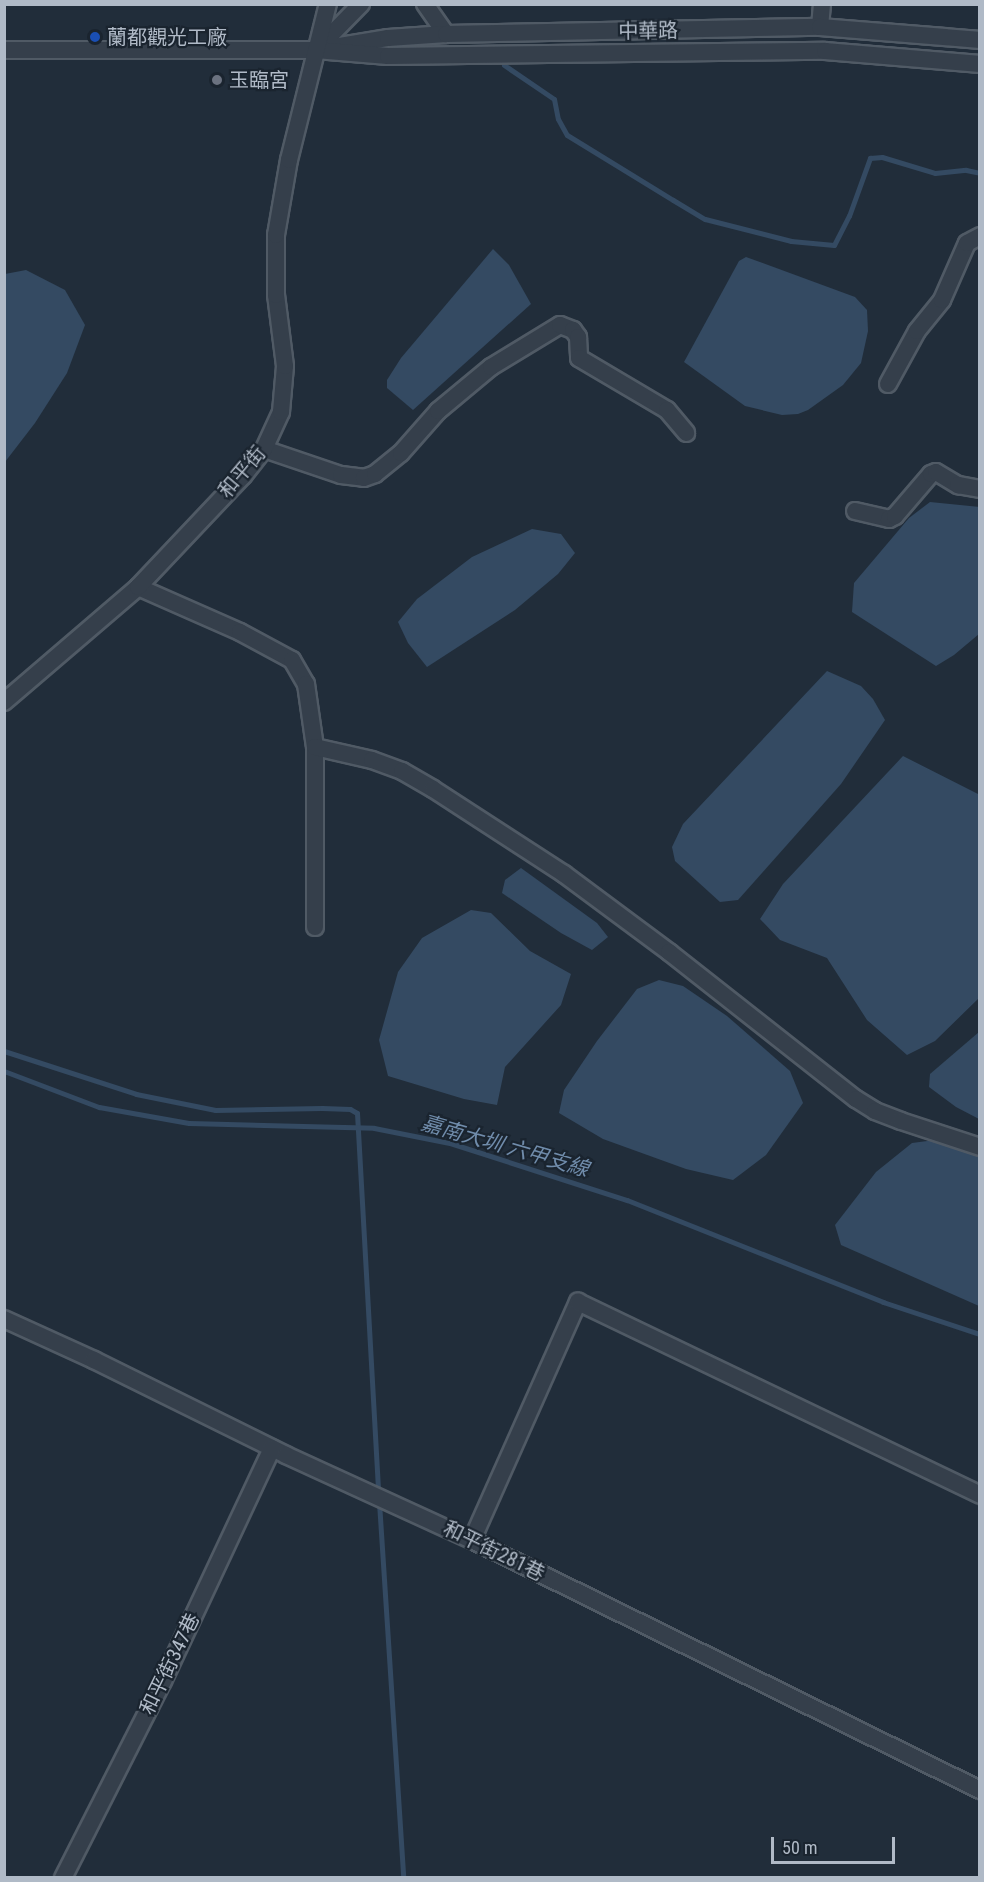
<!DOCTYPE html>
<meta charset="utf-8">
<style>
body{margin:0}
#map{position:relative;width:984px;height:1882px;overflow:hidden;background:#212d3a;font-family:"Roboto Condensed","Noto Sans TC",sans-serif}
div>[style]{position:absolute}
.water>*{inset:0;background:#344a62}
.stream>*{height:5px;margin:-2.5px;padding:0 2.5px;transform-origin:2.5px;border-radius:2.5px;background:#344a62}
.roads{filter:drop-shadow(2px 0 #505a65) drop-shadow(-2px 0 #505a65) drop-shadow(0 2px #505a65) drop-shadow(0 -2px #505a65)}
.minor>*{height:16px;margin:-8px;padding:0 8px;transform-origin:8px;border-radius:8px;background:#353f4b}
.dots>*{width:16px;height:16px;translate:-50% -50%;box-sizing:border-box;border:3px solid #1a242f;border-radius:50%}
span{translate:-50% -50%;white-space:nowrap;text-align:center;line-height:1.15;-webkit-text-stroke:4.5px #1a242f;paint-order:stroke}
.street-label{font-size:20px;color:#b0bac7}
.poi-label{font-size:20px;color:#b0bac7}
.left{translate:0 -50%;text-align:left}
.water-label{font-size:21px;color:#708cab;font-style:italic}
.frame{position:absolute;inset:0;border:6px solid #b0bac7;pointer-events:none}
.scale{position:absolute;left:771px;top:1837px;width:124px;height:27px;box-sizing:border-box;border:3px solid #b0bac7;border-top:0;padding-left:8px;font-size:18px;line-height:21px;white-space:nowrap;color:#b0bac7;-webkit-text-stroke:4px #1a242f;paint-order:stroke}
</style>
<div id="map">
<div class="water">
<i style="clip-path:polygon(493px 249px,509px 265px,531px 304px,413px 410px,387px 388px,387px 380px,401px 358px)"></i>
<i style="clip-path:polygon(746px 257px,855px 297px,867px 310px,868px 331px,861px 363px,843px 385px,808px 410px,798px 414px,782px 415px,745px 406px,684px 362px,739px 261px)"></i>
<i style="clip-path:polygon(26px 270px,65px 290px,85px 325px,67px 373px,35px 423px,5px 462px,5px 274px)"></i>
<i style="clip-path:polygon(930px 502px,980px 507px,979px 634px,954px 655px,936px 666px,852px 612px,854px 583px,909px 518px)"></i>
<i style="clip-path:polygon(532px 529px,561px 534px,575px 553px,558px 574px,515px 610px,427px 667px,408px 643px,398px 622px,417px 599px,472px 557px)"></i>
<i style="clip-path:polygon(827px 671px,861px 686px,873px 699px,885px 720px,841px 784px,738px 900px,720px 902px,675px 861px,672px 847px,683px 824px)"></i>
<i style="clip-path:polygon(903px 756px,980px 795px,979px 998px,935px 1041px,907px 1055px,867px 1020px,827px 958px,780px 940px,760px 919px,783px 884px)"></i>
<i style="clip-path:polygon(521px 868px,597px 923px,608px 937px,592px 950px,561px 933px,502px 893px,505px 880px)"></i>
<i style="clip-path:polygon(471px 910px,491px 913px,530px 951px,571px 974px,561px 1005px,505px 1067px,497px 1105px,464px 1099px,388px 1076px,379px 1040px,398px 972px,422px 938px)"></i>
<i style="clip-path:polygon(659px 980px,683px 986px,727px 1016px,790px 1071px,803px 1103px,766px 1155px,733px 1180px,686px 1169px,603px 1139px,559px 1113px,564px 1090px,597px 1041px,637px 989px)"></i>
<i style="clip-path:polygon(979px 1032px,979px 1119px,956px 1107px,929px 1087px,930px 1074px)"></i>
<i style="clip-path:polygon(935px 1140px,979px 1154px,979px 1306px,841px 1245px,835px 1225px,876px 1172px,912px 1143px)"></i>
</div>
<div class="stream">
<i style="left:504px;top:65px;width:60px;rotate:34.2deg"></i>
<i style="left:554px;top:99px;width:20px;rotate:79deg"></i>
<i style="left:558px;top:119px;width:18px;rotate:61deg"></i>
<i style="left:567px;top:135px;width:124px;rotate:31.5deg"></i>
<i style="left:673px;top:200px;width:37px;rotate:31deg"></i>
<i style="left:705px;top:219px;width:89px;rotate:14.3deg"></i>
<i style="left:791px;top:241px;width:43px;rotate:5.3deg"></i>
<i style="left:834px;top:245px;width:33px;rotate:-63deg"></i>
<i style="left:849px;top:216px;width:62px;rotate:-70.1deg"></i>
<i style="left:870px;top:158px;width:12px;rotate:-5deg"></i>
<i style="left:882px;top:157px;width:55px;rotate:16.8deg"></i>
<i style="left:935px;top:173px;width:31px;rotate:-6deg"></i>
<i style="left:966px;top:170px;width:14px;rotate:12deg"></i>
<i style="left:4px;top:1051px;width:139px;rotate:18deg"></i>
<i style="left:136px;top:1094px;width:81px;rotate:11.4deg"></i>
<i style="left:215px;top:1110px;width:107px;rotate:-1.1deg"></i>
<i style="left:322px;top:1108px;width:28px;rotate:2deg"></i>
<i style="left:350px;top:1109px;width:8px;rotate:30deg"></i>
<i style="left:357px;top:1113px;width:381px;rotate:86.8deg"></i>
<i style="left:4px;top:1071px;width:102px;rotate:20.8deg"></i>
<i style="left:99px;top:1107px;width:91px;rotate:10.1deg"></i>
<i style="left:189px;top:1123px;width:185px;rotate:1.5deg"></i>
<i style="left:374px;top:1128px;width:77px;rotate:11.2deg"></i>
<i style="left:450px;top:1143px;width:186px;rotate:17.9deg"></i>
<i style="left:627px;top:1200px;width:276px;rotate:21.7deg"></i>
<i style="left:883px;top:1302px;width:102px;rotate:18.3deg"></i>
<i style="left:379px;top:1502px;width:377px;rotate:86.3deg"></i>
</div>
<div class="roads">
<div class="minor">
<i style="left:425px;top:4px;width:37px;rotate:55deg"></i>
<i style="left:820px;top:27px;width:23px;rotate:-85deg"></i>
<i style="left:340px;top:46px;width:49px;rotate:-9.5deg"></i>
<i style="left:388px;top:38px;width:58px;rotate:-3.9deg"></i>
<i style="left:446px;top:34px;width:374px;rotate:-1.1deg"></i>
<i style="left:820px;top:27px;width:161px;rotate:4.6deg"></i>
<i style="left:317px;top:49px;width:63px;rotate:-45.6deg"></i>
<i style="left:4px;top:50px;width:312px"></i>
<i style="left:316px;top:50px;width:72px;rotate:4.8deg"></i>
<i style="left:388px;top:56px;width:437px;rotate:-0.7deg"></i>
<i style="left:825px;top:51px;width:156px;rotate:4.8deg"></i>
<i style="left:888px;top:384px;width:60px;rotate:-61.3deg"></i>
<i style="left:917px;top:331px;width:40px;rotate:-51deg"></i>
<i style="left:942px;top:300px;width:62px;rotate:-66.3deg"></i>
<i style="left:967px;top:243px;width:15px;rotate:-28deg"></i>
<i style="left:264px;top:449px;width:81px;rotate:18.7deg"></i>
<i style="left:341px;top:475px;width:23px;rotate:7deg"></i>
<i style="left:364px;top:478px;width:12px;rotate:-20deg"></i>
<i style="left:375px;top:474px;width:33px;rotate:-39deg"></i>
<i style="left:401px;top:453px;width:56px;rotate:-48.6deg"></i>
<i style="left:438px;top:411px;width:69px;rotate:-39.7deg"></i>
<i style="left:491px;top:367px;width:81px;rotate:-31.3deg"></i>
<i style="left:560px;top:325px;width:14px;rotate:21deg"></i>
<i style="left:573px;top:330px;width:9px;rotate:54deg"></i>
<i style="left:578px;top:337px;width:21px;rotate:87deg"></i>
<i style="left:579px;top:358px;width:102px;rotate:30.6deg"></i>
<i style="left:667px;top:410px;width:30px;rotate:50deg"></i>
<i style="left:855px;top:511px;width:35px;rotate:13deg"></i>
<i style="left:889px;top:519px;width:7px;rotate:-27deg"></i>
<i style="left:895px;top:516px;width:55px;rotate:-49.4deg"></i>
<i style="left:931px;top:474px;width:5px;rotate:-22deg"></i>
<i style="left:936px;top:472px;width:26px;rotate:31deg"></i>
<i style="left:958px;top:485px;width:22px;rotate:10deg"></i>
<i style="left:138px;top:587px;width:111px;rotate:23.8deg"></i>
<i style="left:240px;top:632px;width:59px;rotate:28.3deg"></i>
<i style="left:292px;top:660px;width:28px;rotate:60deg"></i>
<i style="left:306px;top:684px;width:64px;rotate:81.9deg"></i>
<i style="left:315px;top:747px;width:180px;rotate:90deg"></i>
<i style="left:4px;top:702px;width:177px;rotate:-40.6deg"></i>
<i style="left:138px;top:587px;width:153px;rotate:-46.6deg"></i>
<i style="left:243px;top:476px;width:34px;rotate:-52deg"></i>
<i style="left:264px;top:449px;width:41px;rotate:-65.3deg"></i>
<i style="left:281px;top:412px;width:46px;rotate:-85deg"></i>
<i style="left:285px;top:366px;width:72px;rotate:-97.2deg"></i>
<i style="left:276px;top:295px;width:60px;rotate:-90deg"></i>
<i style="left:276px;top:235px;width:76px;rotate:-80.2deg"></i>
<i style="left:289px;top:160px;width:161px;rotate:-76deg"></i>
<i style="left:315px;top:747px;width:58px;rotate:12.8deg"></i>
<i style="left:372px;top:760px;width:32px;rotate:20deg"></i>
<i style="left:402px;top:771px;width:36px;rotate:30deg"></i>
<i style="left:433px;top:789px;width:156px;rotate:33deg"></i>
<i style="left:564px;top:874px;width:131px;rotate:36.6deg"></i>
<i style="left:669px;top:952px;width:238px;rotate:38.2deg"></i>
<i style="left:856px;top:1099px;width:22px;rotate:32deg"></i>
<i style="left:875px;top:1111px;width:28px;rotate:21deg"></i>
<i style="left:901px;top:1121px;width:83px;rotate:18.2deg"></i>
<i style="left:4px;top:1319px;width:99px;rotate:24.5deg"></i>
<i style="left:94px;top:1360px;width:214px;rotate:26.3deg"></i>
<i style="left:286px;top:1455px;width:205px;rotate:24.6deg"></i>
<i style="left:472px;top:1540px;width:566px;rotate:26.2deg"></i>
<i style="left:472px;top:1540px;width:261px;rotate:-66deg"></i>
<i style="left:578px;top:1302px;width:446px;rotate:25.6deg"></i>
<i style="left:63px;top:1878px;width:221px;rotate:-63.1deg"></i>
<i style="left:163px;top:1681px;width:257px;rotate:-64.9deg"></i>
</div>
</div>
<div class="dots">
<i style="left:95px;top:37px;background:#1a4fb4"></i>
<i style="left:217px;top:80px;background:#6b7280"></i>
</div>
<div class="street-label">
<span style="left:648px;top:31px;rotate:-1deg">中華路</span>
<span style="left:242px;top:472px;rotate:-50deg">和平街</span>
<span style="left:494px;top:1551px;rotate:26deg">和平街281巷</span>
<span style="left:170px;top:1664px;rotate:-64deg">和平街347巷</span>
</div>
<div class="poi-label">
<span class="left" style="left:107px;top:37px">蘭都觀光工廠</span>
<span class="left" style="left:229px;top:80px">玉臨宮</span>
</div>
<div class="water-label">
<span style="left:505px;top:1146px;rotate:16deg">嘉南大圳 六甲支線</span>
</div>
<div class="frame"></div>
<div class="scale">50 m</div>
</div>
